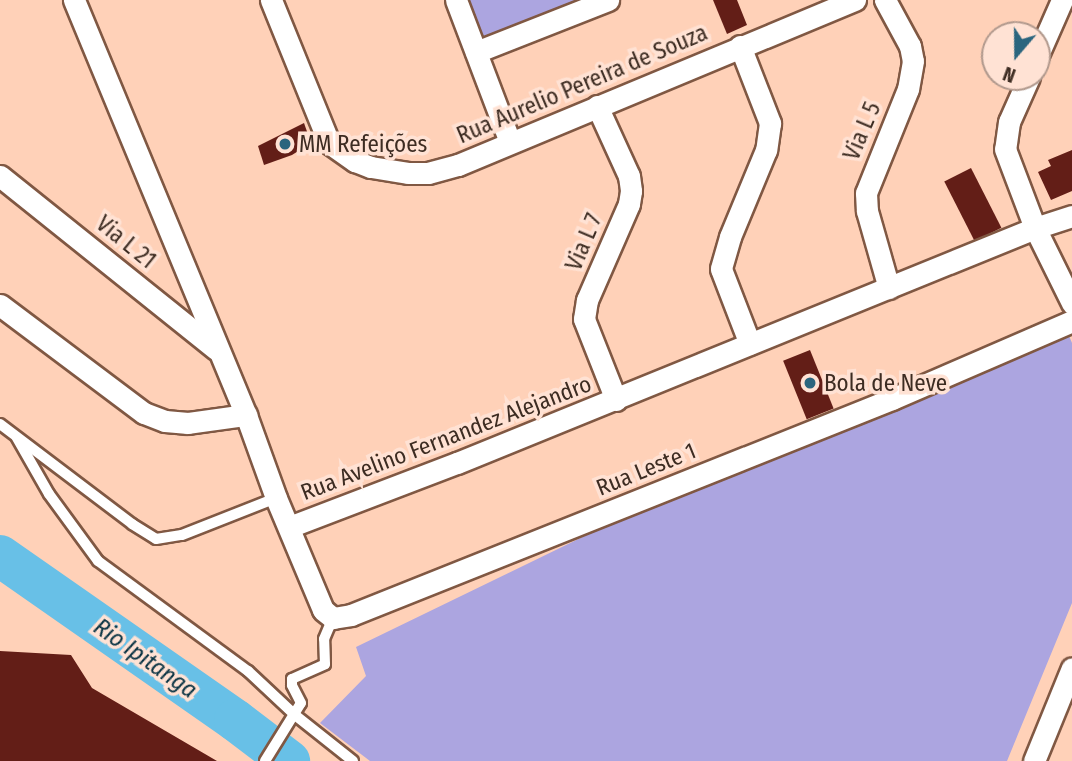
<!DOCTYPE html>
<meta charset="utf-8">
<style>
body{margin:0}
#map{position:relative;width:1072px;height:761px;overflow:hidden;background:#ffd1b8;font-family:"Fira Sans Condensed",sans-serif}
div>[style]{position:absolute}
.green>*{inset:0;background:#aca5e0}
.river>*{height:42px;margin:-21px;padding:0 21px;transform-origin:21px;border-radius:21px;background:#68c0e7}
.building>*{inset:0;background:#631e17;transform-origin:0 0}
.roads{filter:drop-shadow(2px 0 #805843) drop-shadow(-2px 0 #805843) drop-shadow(0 2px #805843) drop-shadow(0 -2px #805843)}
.lane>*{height:10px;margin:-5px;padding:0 5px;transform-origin:5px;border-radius:5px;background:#fff}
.street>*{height:21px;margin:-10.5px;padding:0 10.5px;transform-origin:10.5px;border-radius:10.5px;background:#fff}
.dots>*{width:19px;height:19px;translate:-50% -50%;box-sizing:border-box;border:4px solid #ffe2d4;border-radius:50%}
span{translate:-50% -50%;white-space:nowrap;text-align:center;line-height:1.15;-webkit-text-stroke:7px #ffe2d4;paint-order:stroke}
.street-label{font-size:23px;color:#3d2c22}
.poi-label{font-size:23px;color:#3d2c22}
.left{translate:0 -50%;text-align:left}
.water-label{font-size:24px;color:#093343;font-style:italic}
.north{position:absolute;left:981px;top:21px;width:70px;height:70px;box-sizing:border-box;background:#ffe2d4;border:2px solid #b1998d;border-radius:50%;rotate:200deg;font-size:19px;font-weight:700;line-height:28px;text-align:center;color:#3d2c22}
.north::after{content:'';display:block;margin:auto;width:24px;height:32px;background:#2b657e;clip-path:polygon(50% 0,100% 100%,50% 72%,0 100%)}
</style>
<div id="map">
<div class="green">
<i style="clip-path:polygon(451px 0,597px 0,469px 51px)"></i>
<i style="clip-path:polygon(1063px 321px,1072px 343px,1072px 603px,1007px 761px,370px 761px,320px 723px,366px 676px,356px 647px,813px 425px)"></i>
</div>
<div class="river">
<i style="left:0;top:556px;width:287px;rotate:34.9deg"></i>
<i style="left:235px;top:720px;width:68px;rotate:37.2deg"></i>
</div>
<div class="building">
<i style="clip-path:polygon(713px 0,737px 0,747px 25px,727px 34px)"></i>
<i style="clip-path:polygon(304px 123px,311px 143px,292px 155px,264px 165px,258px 146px)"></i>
<i style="clip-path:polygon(1072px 150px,1072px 191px,1051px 200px,1038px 172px,1051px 166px,1048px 160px)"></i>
<i style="left:971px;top:168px;width:67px;height:30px;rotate:63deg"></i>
<i style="left:810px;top:350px;width:63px;height:29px;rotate:68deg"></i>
<i style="clip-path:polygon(0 651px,71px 655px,92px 688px,217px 761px,0 761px)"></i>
</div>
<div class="roads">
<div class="lane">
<i style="left:0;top:424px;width:166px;rotate:37.1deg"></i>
<i style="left:132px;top:524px;width:28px;rotate:32deg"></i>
<i style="left:156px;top:539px;width:26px;rotate:-9deg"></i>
<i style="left:182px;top:535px;width:101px;rotate:-21.5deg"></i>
<i style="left:17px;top:438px;width:64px;rotate:60.3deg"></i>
<i style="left:49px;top:494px;width:83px;rotate:53.8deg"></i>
<i style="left:98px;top:561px;width:186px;rotate:36.3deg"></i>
<i style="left:248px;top:671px;width:64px;rotate:43.1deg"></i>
<i style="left:295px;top:715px;width:74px;rotate:38.4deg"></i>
<i style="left:265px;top:761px;width:68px;rotate:-58.2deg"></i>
<i style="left:301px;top:703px;width:20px;rotate:-117deg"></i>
<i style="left:292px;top:685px;width:6px;rotate:-90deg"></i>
<i style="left:292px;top:679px;width:36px;rotate:-24deg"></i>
<i style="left:325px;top:664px;width:25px;rotate:-92deg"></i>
<i style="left:324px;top:639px;width:23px;rotate:-67deg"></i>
</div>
<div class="street">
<i style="left:74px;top:0;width:449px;rotate:67.5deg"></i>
<i style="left:246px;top:415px;width:88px;rotate:70.1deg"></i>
<i style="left:276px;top:498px;width:121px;rotate:67.2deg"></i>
<i style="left:323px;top:610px;width:13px;rotate:39deg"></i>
<i style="left:333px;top:618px;width:18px;rotate:-9deg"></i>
<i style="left:351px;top:615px;width:583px;rotate:-21.76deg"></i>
<i style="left:892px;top:399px;width:196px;rotate:-23.4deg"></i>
<i style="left:271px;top:0;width:154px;rotate:67.9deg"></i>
<i style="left:329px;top:143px;width:32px;rotate:35deg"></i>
<i style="left:355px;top:161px;width:17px;rotate:21deg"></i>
<i style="left:371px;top:167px;width:37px;rotate:9deg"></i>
<i style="left:408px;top:173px;width:20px"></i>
<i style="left:428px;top:173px;width:31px;rotate:-15deg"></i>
<i style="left:458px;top:165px;width:430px;rotate:-22.6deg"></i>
<i style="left:456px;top:0;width:152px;rotate:69.2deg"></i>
<i style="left:885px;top:0;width:52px;rotate:61.5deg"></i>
<i style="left:910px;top:46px;width:15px;rotate:79deg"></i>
<i style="left:913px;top:61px;width:28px;rotate:100deg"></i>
<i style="left:908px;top:89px;width:112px;rotate:112deg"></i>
<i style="left:866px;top:193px;width:18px;rotate:87deg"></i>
<i style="left:867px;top:211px;width:80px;rotate:74.1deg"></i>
<i style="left:740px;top:46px;width:83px;rotate:68.7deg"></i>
<i style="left:770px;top:123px;width:27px;rotate:98deg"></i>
<i style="left:766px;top:150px;width:94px;rotate:112.5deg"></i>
<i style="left:730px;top:237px;width:33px;rotate:106deg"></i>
<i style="left:721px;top:269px;width:80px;rotate:68.9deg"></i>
<i style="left:476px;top:52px;width:142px;rotate:-21.5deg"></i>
<i style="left:1037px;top:57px;width:62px;rotate:-66.3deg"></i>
<i style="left:1029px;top:77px;width:49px;rotate:114deg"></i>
<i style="left:1009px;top:122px;width:27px;rotate:98deg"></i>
<i style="left:1005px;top:149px;width:85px;rotate:69.2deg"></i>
<i style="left:1035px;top:228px;width:84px;rotate:63.7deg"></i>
<i style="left:597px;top:106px;width:77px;rotate:65.4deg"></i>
<i style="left:629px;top:176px;width:15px;rotate:82deg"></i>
<i style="left:631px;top:191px;width:13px;rotate:99deg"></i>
<i style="left:629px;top:204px;width:105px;rotate:113.6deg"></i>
<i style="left:587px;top:300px;width:19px;rotate:99deg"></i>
<i style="left:584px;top:319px;width:87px;rotate:68.4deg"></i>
<i style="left:0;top:176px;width:277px;rotate:38.7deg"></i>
<i style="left:0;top:305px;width:180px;rotate:36.9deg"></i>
<i style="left:144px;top:413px;width:22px;rotate:21deg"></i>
<i style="left:165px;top:421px;width:23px;rotate:5deg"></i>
<i style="left:188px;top:423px;width:59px;rotate:-7.9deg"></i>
<i style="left:289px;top:527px;width:180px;rotate:-20.9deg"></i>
<i style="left:457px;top:463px;width:624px;rotate:-22.13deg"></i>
<i style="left:1035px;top:228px;width:39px;rotate:-18deg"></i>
<i style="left:1034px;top:761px;width:100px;rotate:-67.8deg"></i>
</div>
</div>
<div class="dots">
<i style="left:285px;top:144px;background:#2b657e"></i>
<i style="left:810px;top:383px;background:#2b657e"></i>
</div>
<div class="street-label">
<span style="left:582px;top:84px;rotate:-23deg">Rua Aurelio Pereira de Souza</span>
<span style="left:862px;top:131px;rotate:-67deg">Via L 5</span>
<span style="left:126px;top:242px;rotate:39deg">Via L 21</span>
<span style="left:584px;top:242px;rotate:-67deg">Via L 7</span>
<span style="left:446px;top:438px;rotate:-21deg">Rua Avelino Fernandez Alejandro</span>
<span style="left:646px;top:469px;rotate:-22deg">Rua Leste 1</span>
</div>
<div class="poi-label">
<span class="left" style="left:299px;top:144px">MM Refeições</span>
<span class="left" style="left:824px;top:383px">Bola de Neve</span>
</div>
<div class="water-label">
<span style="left:145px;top:659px;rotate:35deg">Rio Ipitanga</span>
</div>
<div class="north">N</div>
</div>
